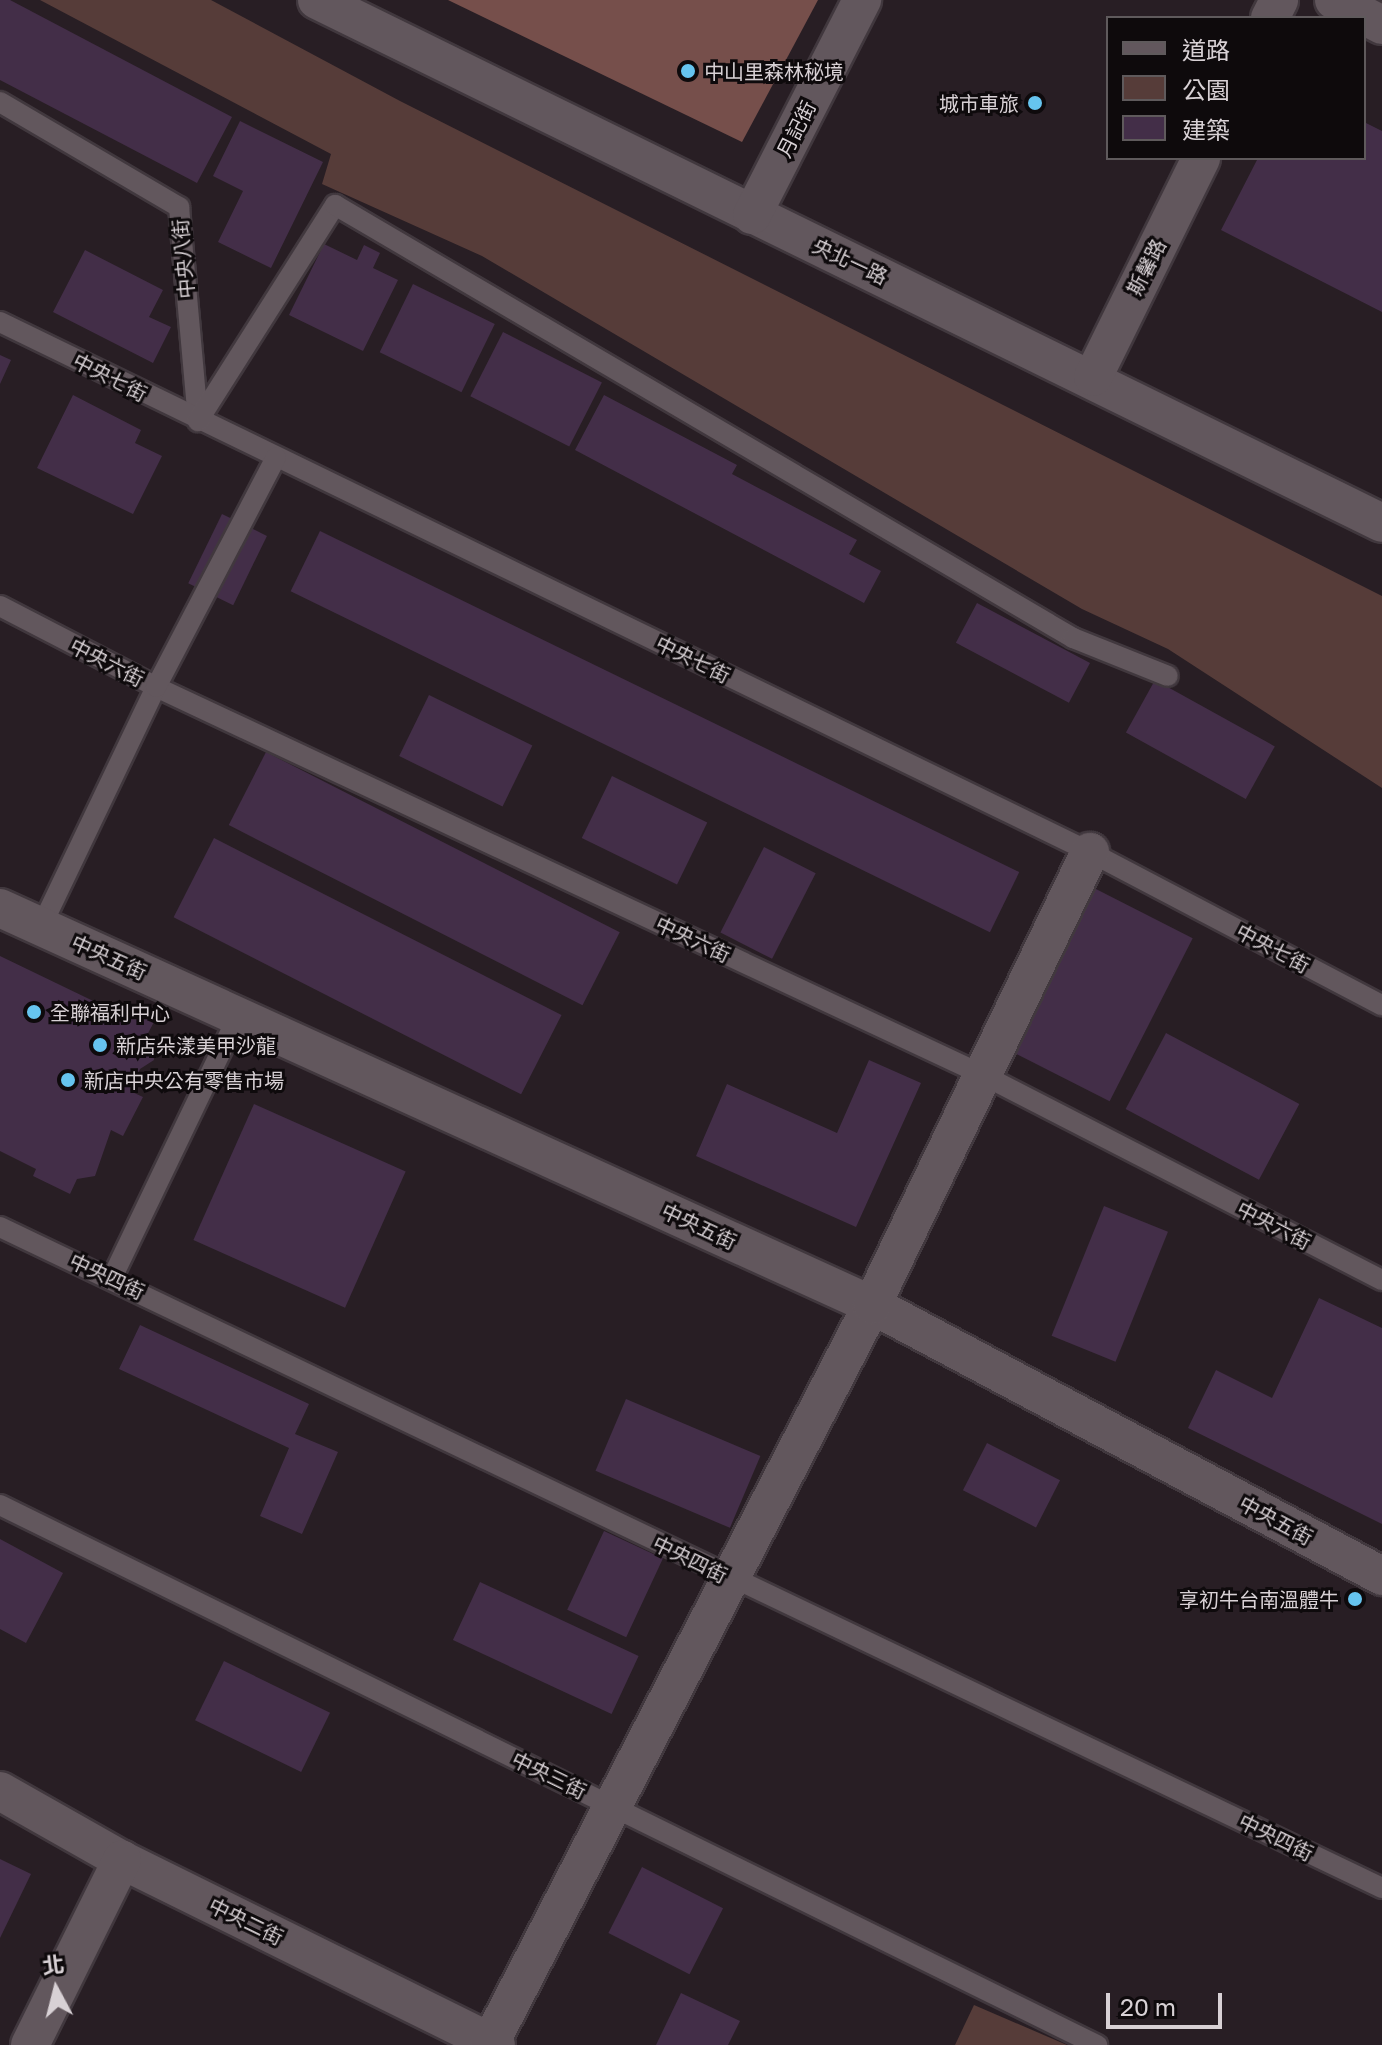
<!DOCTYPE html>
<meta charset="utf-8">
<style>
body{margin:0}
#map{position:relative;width:1382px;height:2045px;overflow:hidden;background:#281e24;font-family:"Golos Text","Noto Sans TC",sans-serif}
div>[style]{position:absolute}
.green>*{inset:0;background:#563c39}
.forest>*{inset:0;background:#764f4b}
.building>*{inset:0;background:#432e48;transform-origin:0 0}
.roads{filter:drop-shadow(2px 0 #41383e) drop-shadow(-2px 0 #41383e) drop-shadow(0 2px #41383e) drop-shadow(0 -2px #41383e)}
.service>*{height:20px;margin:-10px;padding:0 10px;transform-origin:10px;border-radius:10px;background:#62575d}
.minor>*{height:38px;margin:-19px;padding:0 19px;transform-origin:19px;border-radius:19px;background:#62575d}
.dots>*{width:22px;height:22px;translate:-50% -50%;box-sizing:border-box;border:4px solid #0e0a0c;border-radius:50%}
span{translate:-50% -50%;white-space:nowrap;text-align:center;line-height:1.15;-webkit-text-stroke:6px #0e0a0c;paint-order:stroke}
.poi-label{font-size:20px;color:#d8d1d5}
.left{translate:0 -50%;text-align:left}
.right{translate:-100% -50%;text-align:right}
.street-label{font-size:20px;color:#d8d1d5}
.legend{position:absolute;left:1106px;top:16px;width:260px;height:144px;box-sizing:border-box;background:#0e0a0c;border:2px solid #5f5a5c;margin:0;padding:10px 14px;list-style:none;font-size:24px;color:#d8d1d5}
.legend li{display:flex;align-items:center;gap:16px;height:40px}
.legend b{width:40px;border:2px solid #5f5a5c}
.north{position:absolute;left:16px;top:1949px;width:80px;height:80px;-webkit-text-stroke:6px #0e0a0c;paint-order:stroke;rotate:353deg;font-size:22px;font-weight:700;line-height:32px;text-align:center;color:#d8d1d5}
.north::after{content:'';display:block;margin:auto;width:28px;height:36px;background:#d8d1d5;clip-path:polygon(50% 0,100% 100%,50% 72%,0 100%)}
.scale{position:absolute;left:1106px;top:1993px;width:116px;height:36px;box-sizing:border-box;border:4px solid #d8d1d5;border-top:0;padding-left:10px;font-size:24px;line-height:28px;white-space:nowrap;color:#d8d1d5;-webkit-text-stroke:6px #0e0a0c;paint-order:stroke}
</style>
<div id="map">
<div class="green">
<i style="clip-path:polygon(40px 0,211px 0,400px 101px,1382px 596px,1382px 788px,1168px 649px,1082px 609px,482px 256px,322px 184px,331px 154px)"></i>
<i style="clip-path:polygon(974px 2005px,1067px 2045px,955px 2045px)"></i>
</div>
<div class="forest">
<i style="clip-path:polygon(448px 0,818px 0,742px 142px)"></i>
</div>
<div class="building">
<i style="clip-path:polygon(0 0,10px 0,232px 117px,197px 183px,0 80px)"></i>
<i style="clip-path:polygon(240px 121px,323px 162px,271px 268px,218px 242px,243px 191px,213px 176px)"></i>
<i style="clip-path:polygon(1364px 122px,1382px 131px,1382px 312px,1221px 230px,1258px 158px,1364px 158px)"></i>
<i style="clip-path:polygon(324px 244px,357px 260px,364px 245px,380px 253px,373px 268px,398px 280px,363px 351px,289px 315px)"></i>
<i style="clip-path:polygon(85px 250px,163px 290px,149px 317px,171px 327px,153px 363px,53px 312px)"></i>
<i style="left:413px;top:284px;width:91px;height:76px;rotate:26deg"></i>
<i style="left:503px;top:332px;width:111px;height:72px;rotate:27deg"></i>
<i style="clip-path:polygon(0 355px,11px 360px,0 384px)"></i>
<i style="clip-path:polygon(73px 395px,141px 430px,135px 443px,162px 456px,133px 514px,37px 468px)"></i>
<i style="clip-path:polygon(604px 395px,737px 465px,732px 474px,857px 540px,849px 554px,881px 571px,864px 603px,575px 450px)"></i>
<i style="left:222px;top:514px;width:50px;height:77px;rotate:26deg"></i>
<i style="left:320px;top:531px;width:778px;height:67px;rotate:26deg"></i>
<i style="left:977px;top:603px;width:128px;height:45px;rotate:28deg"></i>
<i style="left:1155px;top:680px;width:137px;height:60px;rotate:29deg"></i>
<i style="left:429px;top:695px;width:115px;height:68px;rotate:26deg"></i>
<i style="left:266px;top:752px;width:397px;height:82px;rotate:27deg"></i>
<i style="left:612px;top:776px;width:106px;height:69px;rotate:26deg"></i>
<i style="left:214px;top:838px;width:390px;height:89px;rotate:27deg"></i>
<i style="left:764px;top:847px;width:58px;height:96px;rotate:27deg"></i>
<i style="left:1092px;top:887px;width:113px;height:183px;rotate:27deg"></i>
<i style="clip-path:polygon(0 956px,114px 1011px,117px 1004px,154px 1022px,146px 1037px,153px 1043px,154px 1060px,140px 1069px,130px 1091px,143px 1097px,123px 1136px,111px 1130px,95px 1176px,77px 1179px,70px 1194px,33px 1176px,36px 1169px,0 1151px)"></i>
<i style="left:1166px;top:1033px;width:151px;height:86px;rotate:28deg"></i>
<i style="clip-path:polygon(869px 1060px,921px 1083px,856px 1227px,696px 1156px,727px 1084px,837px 1133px)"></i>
<i style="left:254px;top:1104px;width:166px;height:149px;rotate:24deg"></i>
<i style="left:1104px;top:1206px;width:69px;height:140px;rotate:22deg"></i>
<i style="clip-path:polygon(1319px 1298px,1382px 1328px,1382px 1524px,1188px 1428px,1216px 1370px,1272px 1398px)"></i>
<i style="clip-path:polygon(140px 1325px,309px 1404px,295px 1434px,338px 1452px,302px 1534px,260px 1516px,289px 1448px,119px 1369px)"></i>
<i style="left:626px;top:1399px;width:146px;height:78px;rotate:23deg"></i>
<i style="left:987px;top:1443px;width:82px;height:53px;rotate:27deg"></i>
<i style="left:604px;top:1531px;width:65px;height:87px;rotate:25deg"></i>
<i style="clip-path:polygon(0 1539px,63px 1573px,26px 1643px,0 1629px)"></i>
<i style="left:480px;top:1582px;width:175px;height:64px;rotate:25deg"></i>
<i style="left:224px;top:1661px;width:118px;height:66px;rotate:26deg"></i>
<i style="clip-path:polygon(0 1859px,31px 1874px,0 1938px)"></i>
<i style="left:642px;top:1867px;width:91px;height:74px;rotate:27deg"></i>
<i style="clip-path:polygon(681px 1993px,740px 2021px,728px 2045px,656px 2045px)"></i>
</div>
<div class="roads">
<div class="service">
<i style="left:0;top:102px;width:208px;rotate:30.4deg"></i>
<i style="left:179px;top:207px;width:215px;rotate:84.9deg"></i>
<i style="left:0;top:322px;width:1212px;rotate:25.93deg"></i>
<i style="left:1090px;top:852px;width:330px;rotate:27.7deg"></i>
<i style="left:198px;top:421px;width:256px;rotate:-57.6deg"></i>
<i style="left:335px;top:205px;width:856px;rotate:30.4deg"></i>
<i style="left:1073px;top:638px;width:102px;rotate:21.8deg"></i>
<i style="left:0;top:606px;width:176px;rotate:27.4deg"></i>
<i style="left:156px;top:687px;width:913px;rotate:25.13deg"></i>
<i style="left:983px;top:1075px;width:449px;rotate:27.2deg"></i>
<i style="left:41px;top:927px;width:266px;rotate:-64.4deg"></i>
<i style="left:156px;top:687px;width:259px;rotate:-62.4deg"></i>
<i style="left:0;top:1227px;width:1532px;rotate:25.56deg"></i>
<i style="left:112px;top:1278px;width:293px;rotate:-64.3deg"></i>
<i style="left:0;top:1505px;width:1223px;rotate:26.21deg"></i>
</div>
<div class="minor">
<i style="left:317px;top:0;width:1186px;rotate:26.15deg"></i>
<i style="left:1334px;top:0;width:54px;rotate:27.5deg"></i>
<i style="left:1270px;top:18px;width:20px;rotate:-63deg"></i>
<i style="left:752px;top:215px;width:242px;rotate:-62.9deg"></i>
<i style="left:1093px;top:377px;width:244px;rotate:-63.7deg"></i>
<i style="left:0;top:908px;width:958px;rotate:24.48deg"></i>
<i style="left:872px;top:1305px;width:578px;rotate:27.98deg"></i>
<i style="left:0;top:1791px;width:140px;rotate:29.5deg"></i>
<i style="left:122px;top:1860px;width:417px;rotate:26.3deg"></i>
<i style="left:30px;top:2045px;width:207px;rotate:-63.6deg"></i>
<i style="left:489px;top:2045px;width:833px;rotate:-62.64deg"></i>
<i style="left:872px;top:1305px;width:503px;rotate:-64.3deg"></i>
</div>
</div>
<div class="dots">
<i style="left:688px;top:71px;background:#66c4ef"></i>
<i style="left:1035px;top:103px;background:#66c4ef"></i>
<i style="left:34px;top:1012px;background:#66c4ef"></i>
<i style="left:100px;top:1045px;background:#66c4ef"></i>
<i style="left:68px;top:1080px;background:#66c4ef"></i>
<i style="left:1355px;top:1599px;background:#66c4ef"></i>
</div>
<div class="poi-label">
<span class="left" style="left:704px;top:71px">中山里森林秘境</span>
<span class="right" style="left:1019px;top:103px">城市車旅</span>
<span class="left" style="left:50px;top:1012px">全聯福利中心</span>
<span class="left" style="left:116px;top:1045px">新店朵漾美甲沙龍</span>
<span class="left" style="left:84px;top:1080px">新店中央公有零售市場</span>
<span class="right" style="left:1339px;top:1599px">享初牛台南溫體牛</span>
</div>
<div class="street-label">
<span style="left:796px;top:129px;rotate:-63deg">月記街</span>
<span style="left:183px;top:259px;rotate:-95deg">中央八街</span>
<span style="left:850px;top:261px;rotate:25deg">央北一路</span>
<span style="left:1146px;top:267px;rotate:-63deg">斯馨路</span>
<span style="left:110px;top:377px;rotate:27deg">中央七街</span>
<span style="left:693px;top:659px;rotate:26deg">中央七街</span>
<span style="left:107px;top:662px;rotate:27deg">中央六街</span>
<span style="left:693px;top:939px;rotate:25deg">中央六街</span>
<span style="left:1273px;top:948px;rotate:28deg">中央七街</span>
<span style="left:109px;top:957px;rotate:24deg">中央五街</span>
<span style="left:1274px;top:1225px;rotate:27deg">中央六街</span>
<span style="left:699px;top:1226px;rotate:25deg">中央五街</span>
<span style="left:107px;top:1276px;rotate:25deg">中央四街</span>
<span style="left:1276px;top:1520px;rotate:28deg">中央五街</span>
<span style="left:690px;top:1559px;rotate:26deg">中央四街</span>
<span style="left:549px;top:1775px;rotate:26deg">中央三街</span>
<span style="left:1276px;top:1837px;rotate:26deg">中央四街</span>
<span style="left:246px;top:1921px;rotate:26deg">中央二街</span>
</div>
<ul class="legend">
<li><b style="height:10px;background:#62575d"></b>道路</li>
<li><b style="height:22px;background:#563c39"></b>公園</li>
<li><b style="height:22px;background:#432e48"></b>建築</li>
</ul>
<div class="north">北</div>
<div class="scale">20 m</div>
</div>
